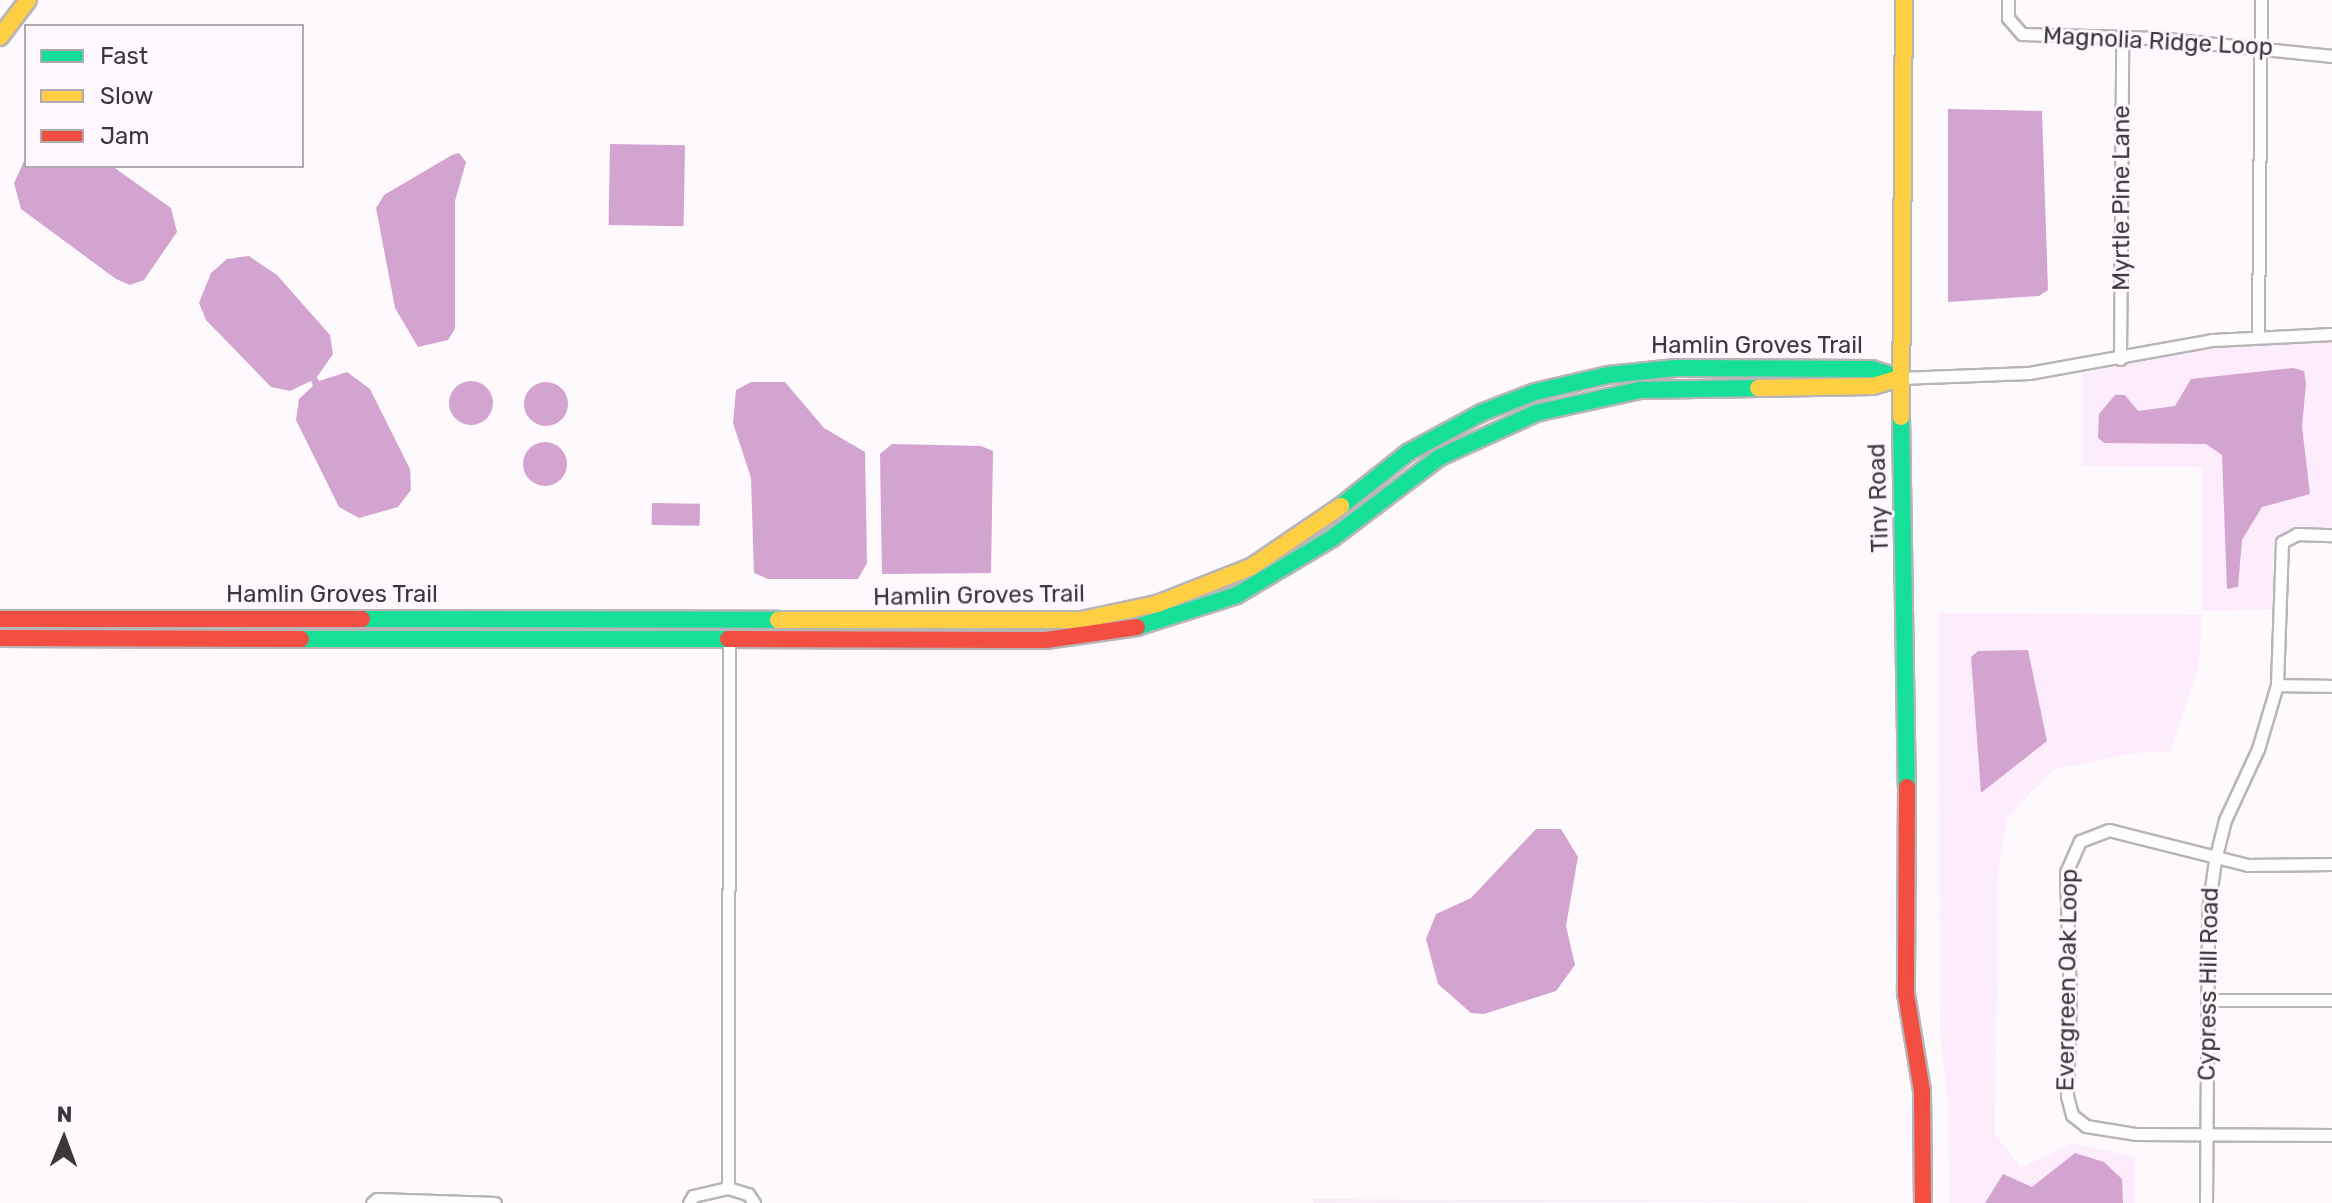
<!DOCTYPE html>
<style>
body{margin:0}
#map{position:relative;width:2332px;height:1203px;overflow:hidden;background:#fdf9fd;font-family:Rubik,sans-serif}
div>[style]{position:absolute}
.built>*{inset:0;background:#f8edf7}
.green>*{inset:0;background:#fdedfc}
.water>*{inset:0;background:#d3a4d0;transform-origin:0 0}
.round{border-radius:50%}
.roads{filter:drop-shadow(2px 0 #b8b5b8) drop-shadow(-2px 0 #b8b5b8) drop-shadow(0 2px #b8b5b8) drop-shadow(0 -2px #b8b5b8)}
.street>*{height:11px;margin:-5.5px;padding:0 5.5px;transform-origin:5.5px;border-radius:5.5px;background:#fffeff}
.fast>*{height:16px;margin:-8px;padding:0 8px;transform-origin:8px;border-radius:8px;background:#16e098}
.slow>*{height:16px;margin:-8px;padding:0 8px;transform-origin:8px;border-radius:8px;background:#ffcf43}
.jam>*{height:16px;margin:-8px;padding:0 8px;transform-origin:8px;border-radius:8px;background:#f24e42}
span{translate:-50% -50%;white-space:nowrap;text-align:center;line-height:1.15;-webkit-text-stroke:6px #fff7fe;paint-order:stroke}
.street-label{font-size:24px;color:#3b383b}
.legend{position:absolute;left:24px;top:24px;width:280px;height:144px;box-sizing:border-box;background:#fff7fe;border:2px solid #b1abb0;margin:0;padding:10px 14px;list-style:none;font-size:24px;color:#3b383b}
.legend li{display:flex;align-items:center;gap:16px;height:40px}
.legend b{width:40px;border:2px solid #b1abb0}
.north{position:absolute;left:24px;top:1099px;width:80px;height:80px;-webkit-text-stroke:6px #fff7fe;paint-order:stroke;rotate:1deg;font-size:22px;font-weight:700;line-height:32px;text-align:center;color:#3b383b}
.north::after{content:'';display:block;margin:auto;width:28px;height:36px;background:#3b383b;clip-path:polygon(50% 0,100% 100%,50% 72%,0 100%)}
</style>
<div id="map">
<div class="built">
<i style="clip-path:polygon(1313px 1199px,1499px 1200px,1889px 1201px,1313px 1203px)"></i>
</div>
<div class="green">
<i style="clip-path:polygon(2332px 340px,2332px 529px,2294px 528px,2279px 536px,2273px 549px,2273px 609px,2203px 611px,2203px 467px,2082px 466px,2083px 373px,2227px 344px)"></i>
<i style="clip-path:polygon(1939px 613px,2202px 615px,2199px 665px,2170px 752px,2132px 753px,2053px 770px,2007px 818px,1998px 877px,1995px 1134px,2021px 1168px,2073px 1143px,2135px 1157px,2135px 1203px,1949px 1203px,1948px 1102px,1940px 1034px)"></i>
</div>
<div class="water">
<i style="clip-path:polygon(1948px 109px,2042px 111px,2048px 290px,2039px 296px,1948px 302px)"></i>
<i style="left:610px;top:144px;width:75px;height:81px;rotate:1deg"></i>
<i style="clip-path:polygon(452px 155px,459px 153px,466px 162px,455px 201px,455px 329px,448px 340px,418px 347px,395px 308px,376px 208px,384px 195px)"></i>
<i style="clip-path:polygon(26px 157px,26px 166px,112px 166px,171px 208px,177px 232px,144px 280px,130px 285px,116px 279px,21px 209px,14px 183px)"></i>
<i style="clip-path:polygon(249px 256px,277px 275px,330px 335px,333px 354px,317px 377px,319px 381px,347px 372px,370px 389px,410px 469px,411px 490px,398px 507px,359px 518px,339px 507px,296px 420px,299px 399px,313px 386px,311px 381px,290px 391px,271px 387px,206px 320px,199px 303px,211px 273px,227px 259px)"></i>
<i style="clip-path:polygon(2293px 368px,2304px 371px,2306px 383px,2302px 427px,2310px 494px,2262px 507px,2242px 540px,2238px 587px,2227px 589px,2222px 455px,2206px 444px,2104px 443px,2098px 438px,2099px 414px,2115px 395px,2125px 395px,2138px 411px,2175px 406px,2191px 379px)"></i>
<i class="round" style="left:449px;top:381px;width:44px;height:44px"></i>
<i style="clip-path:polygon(751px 382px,785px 382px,824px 428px,865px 452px,867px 563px,858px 579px,768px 579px,754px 573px,751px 478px,733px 423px,736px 390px)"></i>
<i class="round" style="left:524px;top:382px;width:44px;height:44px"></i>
<i class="round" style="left:523px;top:442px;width:44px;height:44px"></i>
<i style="clip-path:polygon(892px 444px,981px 446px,993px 451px,991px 573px,882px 574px,880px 454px)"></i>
<i style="left:652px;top:503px;width:48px;height:22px;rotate:1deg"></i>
<i style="clip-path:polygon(2028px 650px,2047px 741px,1981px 793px,1971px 657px,1978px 651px)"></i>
<i style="clip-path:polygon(1536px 829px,1561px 829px,1578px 857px,1566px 926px,1575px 965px,1556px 991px,1484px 1014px,1471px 1013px,1438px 984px,1426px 939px,1436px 914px,1471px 898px)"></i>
<i style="clip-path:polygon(2075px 1153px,2104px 1162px,2122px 1179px,2123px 1203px,1985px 1203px,2003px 1174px,2032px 1187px)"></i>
</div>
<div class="roads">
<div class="street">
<i style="left:2008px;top:0;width:18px;rotate:90deg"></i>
<i style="left:2008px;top:18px;width:21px;rotate:49deg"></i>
<i style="left:2022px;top:34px;width:135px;rotate:1.7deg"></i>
<i style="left:2157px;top:38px;width:176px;rotate:5.9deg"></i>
<i style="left:2258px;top:335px;width:335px;rotate:-89.5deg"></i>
<i style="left:2120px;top:359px;width:323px;rotate:-89.6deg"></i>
<i style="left:1900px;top:378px;width:129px;rotate:-2.2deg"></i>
<i style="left:2029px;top:373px;width:187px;rotate:-10.2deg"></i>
<i style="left:2213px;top:340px;width:119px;rotate:-2.9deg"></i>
<i style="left:2277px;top:685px;width:55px;rotate:1deg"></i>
<i style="left:2332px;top:864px;width:84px;rotate:179.3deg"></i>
<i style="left:2248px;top:865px;width:143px;rotate:-165.9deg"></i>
<i style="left:2109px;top:830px;width:31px;rotate:159deg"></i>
<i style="left:2080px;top:841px;width:34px;rotate:114deg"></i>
<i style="left:2066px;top:872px;width:126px;rotate:88.2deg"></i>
<i style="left:2070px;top:998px;width:98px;rotate:91.8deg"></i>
<i style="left:2067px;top:1096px;width:20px;rotate:75deg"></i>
<i style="left:2072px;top:1115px;width:18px;rotate:38deg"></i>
<i style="left:2086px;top:1126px;width:51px;rotate:9.1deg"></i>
<i style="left:2136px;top:1134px;width:196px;rotate:0.3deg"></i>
<i style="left:2207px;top:1000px;width:125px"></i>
<i style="left:728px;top:1188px;width:547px;rotate:-89.9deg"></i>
<i style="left:372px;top:1203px;width:6px;rotate:-39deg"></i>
<i style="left:377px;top:1199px;width:118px;rotate:1.9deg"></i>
<i style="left:689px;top:1203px;width:8px;rotate:-60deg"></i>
<i style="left:693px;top:1196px;width:36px;rotate:-13deg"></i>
<i style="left:728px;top:1188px;width:21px;rotate:17deg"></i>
<i style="left:748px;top:1194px;width:11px;rotate:56deg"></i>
<i style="left:2206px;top:1203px;width:293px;rotate:-89.6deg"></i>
<i style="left:2208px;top:910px;width:50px;rotate:-82deg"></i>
<i style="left:2215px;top:860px;width:41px;rotate:-76deg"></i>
<i style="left:2225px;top:820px;width:78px;rotate:-65.1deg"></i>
<i style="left:2258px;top:749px;width:67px;rotate:-73.5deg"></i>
<i style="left:2277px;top:685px;width:143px;rotate:-88deg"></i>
<i style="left:2282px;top:542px;width:17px;rotate:-28deg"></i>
<i style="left:2297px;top:534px;width:35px;rotate:2deg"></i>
</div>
<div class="fast">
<i style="left:1901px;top:417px;width:370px;rotate:89.1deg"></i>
<i style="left:1341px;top:506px;width:87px;rotate:-38.5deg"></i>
<i style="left:1409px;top:452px;width:82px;rotate:-28.4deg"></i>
<i style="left:1481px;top:413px;width:58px;rotate:-21.3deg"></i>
<i style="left:1535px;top:392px;width:75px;rotate:-13.1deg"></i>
<i style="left:1608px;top:375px;width:68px;rotate:-5.9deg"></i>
<i style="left:1676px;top:368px;width:196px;rotate:0.3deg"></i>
<i style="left:1872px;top:369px;width:29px;rotate:18deg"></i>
<i style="left:362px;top:619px;width:416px;rotate:0.1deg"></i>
<i style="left:1137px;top:627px;width:105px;rotate:-17.7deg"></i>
<i style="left:1237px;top:595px;width:109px;rotate:-30.8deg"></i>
<i style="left:1331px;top:539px;width:136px;rotate:-37deg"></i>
<i style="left:1440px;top:457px;width:106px;rotate:-24.6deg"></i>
<i style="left:1536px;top:413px;width:107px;rotate:-12.5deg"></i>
<i style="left:1640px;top:390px;width:118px;rotate:-1deg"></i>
<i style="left:301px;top:639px;width:427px"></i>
</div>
<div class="slow">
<i style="left:0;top:37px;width:46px;rotate:-52.9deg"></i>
<i style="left:1758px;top:388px;width:115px;rotate:-1deg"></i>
<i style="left:1873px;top:386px;width:28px;rotate:-17deg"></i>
<i style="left:1901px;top:417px;width:417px;rotate:-89.6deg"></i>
<i style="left:778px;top:620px;width:303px"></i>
<i style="left:1081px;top:620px;width:78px;rotate:-11.9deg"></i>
<i style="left:1157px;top:604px;width:101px;rotate:-21.5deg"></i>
<i style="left:1251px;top:567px;width:109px;rotate:-34.1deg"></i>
</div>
<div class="jam">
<i style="left:0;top:619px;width:362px"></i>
<i style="left:0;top:638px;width:301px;rotate:0.2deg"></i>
<i style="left:728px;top:639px;width:318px;rotate:0.2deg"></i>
<i style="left:1046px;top:640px;width:92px;rotate:-8.1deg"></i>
<i style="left:1907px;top:787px;width:207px;rotate:90.3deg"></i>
<i style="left:1906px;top:994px;width:98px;rotate:80.6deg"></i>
<i style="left:1922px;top:1091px;width:112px;rotate:89.5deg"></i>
</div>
</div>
<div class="street-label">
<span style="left:2158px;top:42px;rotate:3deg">Magnolia Ridge Loop</span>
<span style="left:2122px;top:198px;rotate:-90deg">Myrtle Pine Lane</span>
<span style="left:1757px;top:346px">Hamlin Groves Trail</span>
<span style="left:1879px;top:498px;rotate:-92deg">Tiny Road</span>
<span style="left:332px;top:595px">Hamlin Groves Trail</span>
<span style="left:979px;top:596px;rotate:-1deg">Hamlin Groves Trail</span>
<span style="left:2068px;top:980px;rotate:-89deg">Evergreen Oak Loop</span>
<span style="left:2209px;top:984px;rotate:-89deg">Cypress Hill Road</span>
</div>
<ul class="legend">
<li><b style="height:10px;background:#16e098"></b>Fast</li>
<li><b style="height:10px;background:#ffcf43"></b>Slow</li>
<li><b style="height:10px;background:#f24e42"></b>Jam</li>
</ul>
<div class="north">N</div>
</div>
